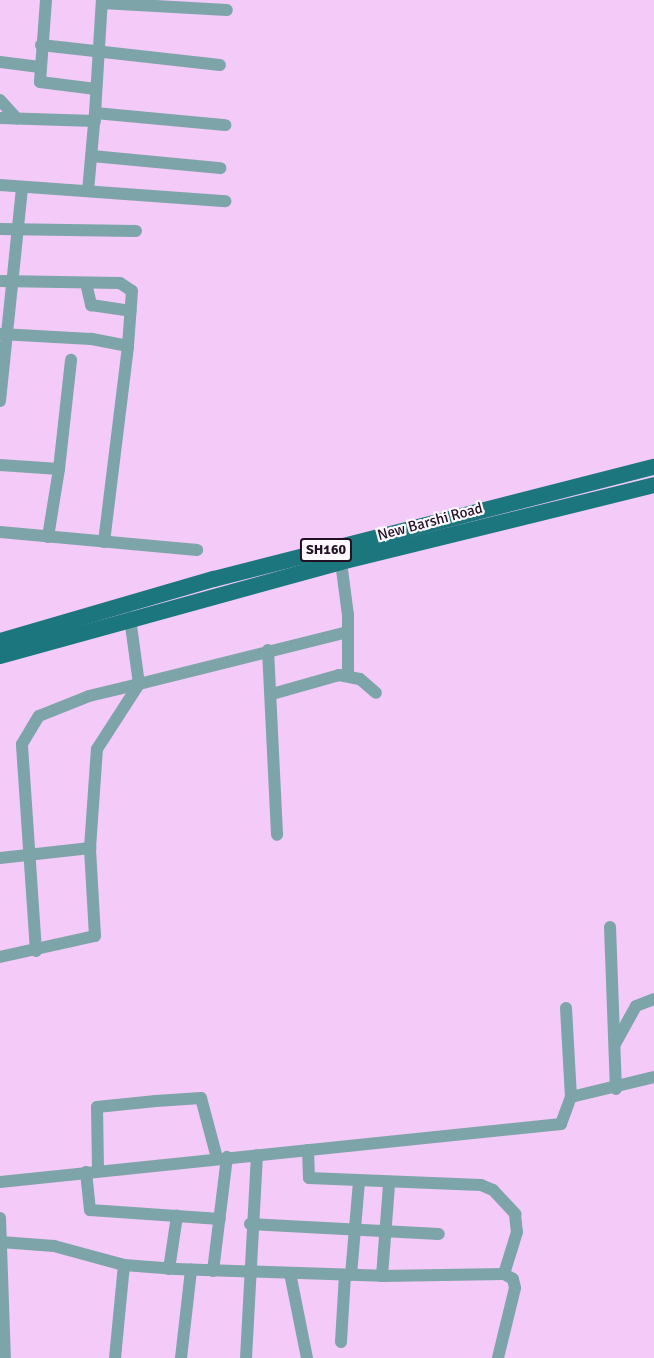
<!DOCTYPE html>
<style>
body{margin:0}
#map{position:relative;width:654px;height:1358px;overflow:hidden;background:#f3caf8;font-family:Signika,sans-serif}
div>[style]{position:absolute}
.minor>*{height:12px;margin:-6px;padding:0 6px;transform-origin:6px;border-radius:6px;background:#7da4a8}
.major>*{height:16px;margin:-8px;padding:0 8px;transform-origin:8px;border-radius:8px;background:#1b767d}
span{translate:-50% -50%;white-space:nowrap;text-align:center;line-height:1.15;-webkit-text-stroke:4.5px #fef9ff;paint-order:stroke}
.shield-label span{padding:2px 4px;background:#fef9ff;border:2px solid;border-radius:4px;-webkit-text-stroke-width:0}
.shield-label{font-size:14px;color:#221025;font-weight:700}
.street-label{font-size:15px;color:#221025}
</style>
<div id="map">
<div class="minor">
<i style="left:46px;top:0;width:82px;rotate:94.2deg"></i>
<i style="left:40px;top:82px;width:56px;rotate:7.1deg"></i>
<i style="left:102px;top:3px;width:125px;rotate:3.2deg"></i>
<i style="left:41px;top:45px;width:180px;rotate:6.4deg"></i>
<i style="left:0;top:62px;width:40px;rotate:7.1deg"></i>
<i style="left:0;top:100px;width:25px;rotate:48deg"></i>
<i style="left:95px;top:113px;width:113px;rotate:-86.5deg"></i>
<i style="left:0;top:118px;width:95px;rotate:1.8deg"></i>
<i style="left:92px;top:156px;width:129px;rotate:5.4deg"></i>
<i style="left:0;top:185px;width:226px;rotate:4.1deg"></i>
<i style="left:88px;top:191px;width:78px;rotate:-84.9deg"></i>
<i style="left:95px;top:113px;width:131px;rotate:5.3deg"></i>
<i style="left:0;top:229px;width:136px;rotate:0.8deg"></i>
<i style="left:0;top:281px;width:120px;rotate:1deg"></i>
<i style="left:120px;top:283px;width:14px;rotate:34deg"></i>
<i style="left:132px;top:291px;width:55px;rotate:94.2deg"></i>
<i style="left:128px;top:346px;width:38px;rotate:-169deg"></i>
<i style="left:91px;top:339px;width:91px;rotate:-176.9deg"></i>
<i style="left:86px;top:283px;width:23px;rotate:77deg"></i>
<i style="left:91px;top:305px;width:40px;rotate:8.5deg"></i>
<i style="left:0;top:401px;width:215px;rotate:-84.1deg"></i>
<i style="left:0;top:465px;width:59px;rotate:3.9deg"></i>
<i style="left:59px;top:469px;width:110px;rotate:-83.7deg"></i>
<i style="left:0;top:532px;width:198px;rotate:5.2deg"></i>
<i style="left:48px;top:537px;width:69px;rotate:-80.8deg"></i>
<i style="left:104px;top:542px;width:197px;rotate:-83deg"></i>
<i style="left:341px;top:562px;width:53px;rotate:82.5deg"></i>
<i style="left:348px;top:615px;width:61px;rotate:90deg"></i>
<i style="left:268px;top:650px;width:185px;rotate:87.2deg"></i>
<i style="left:272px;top:694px;width:70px;rotate:-15.8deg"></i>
<i style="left:339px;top:675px;width:21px;rotate:11deg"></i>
<i style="left:360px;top:679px;width:21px;rotate:41deg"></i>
<i style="left:0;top:858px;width:91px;rotate:-6.3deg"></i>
<i style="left:90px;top:848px;width:99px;rotate:-86deg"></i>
<i style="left:97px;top:749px;width:77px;rotate:-57.1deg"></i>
<i style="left:139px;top:684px;width:215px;rotate:-14deg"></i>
<i style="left:610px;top:927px;width:162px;rotate:87.9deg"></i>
<i style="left:36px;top:951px;width:207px;rotate:-93.9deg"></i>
<i style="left:22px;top:744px;width:33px;rotate:-59deg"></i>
<i style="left:39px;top:716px;width:54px;rotate:-21.8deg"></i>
<i style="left:89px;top:696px;width:51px;rotate:-13.5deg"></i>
<i style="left:139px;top:684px;width:67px;rotate:-97.8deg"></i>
<i style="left:0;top:957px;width:97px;rotate:-12.5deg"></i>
<i style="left:95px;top:936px;width:88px;rotate:-93.3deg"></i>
<i style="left:566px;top:1008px;width:89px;rotate:86.8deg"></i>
<i style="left:615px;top:1044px;width:43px;rotate:-61.1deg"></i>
<i style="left:636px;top:1006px;width:19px;rotate:-21deg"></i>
<i style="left:308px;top:1150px;width:28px;rotate:88deg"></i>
<i style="left:309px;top:1178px;width:172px;rotate:2.3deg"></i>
<i style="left:481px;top:1185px;width:13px;rotate:23deg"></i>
<i style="left:493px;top:1190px;width:33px;rotate:47deg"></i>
<i style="left:515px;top:1214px;width:18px;rotate:84deg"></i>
<i style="left:517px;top:1232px;width:44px;rotate:107.2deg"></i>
<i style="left:98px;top:1170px;width:63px;rotate:-90.9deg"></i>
<i style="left:97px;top:1107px;width:59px;rotate:-5.8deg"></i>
<i style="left:156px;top:1101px;width:45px;rotate:-3.8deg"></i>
<i style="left:201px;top:1098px;width:62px;rotate:75.1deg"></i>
<i style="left:86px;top:1172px;width:38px;rotate:84deg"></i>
<i style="left:90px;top:1210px;width:130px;rotate:4deg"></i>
<i style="left:0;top:1182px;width:564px;rotate:-5.9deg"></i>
<i style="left:561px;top:1124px;width:29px;rotate:-70deg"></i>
<i style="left:571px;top:1097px;width:85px;rotate:-13.5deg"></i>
<i style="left:0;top:1218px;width:140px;rotate:88deg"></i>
<i style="left:250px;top:1224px;width:189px;rotate:3deg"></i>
<i style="left:1px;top:1242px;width:53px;rotate:4.3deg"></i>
<i style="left:54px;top:1246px;width:73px;rotate:15.2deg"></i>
<i style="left:124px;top:1265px;width:52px;rotate:4.4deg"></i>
<i style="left:176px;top:1269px;width:206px;rotate:1.9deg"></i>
<i style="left:382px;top:1276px;width:122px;rotate:-0.9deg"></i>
<i style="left:504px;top:1274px;width:10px;rotate:29deg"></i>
<i style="left:513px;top:1279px;width:9px;rotate:77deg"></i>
<i style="left:515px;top:1288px;width:72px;rotate:103.7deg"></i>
<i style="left:169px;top:1269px;width:54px;rotate:-81.4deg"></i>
<i style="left:213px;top:1271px;width:115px;rotate:-83deg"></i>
<i style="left:290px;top:1273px;width:87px;rotate:78.7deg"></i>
<i style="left:351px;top:1275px;width:93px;rotate:-85.1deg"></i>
<i style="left:382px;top:1276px;width:91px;rotate:-85.6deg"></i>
<i style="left:341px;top:1342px;width:67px;rotate:-86.6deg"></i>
<i style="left:115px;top:1358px;width:93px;rotate:-84.5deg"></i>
<i style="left:181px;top:1358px;width:89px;rotate:-83.5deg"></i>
<i style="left:246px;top:1358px;width:203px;rotate:-86.9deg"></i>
</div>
<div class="major">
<i style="left:0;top:641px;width:223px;rotate:-16.2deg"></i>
<i style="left:214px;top:579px;width:454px;rotate:-14.3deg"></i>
<i style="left:0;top:656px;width:354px;rotate:-15.4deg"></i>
<i style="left:341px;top:562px;width:322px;rotate:-13.8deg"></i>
</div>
<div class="shield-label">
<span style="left:326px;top:550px">SH160</span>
</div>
<div class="street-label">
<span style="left:430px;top:522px;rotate:-15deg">New Barshi Road</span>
</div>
</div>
